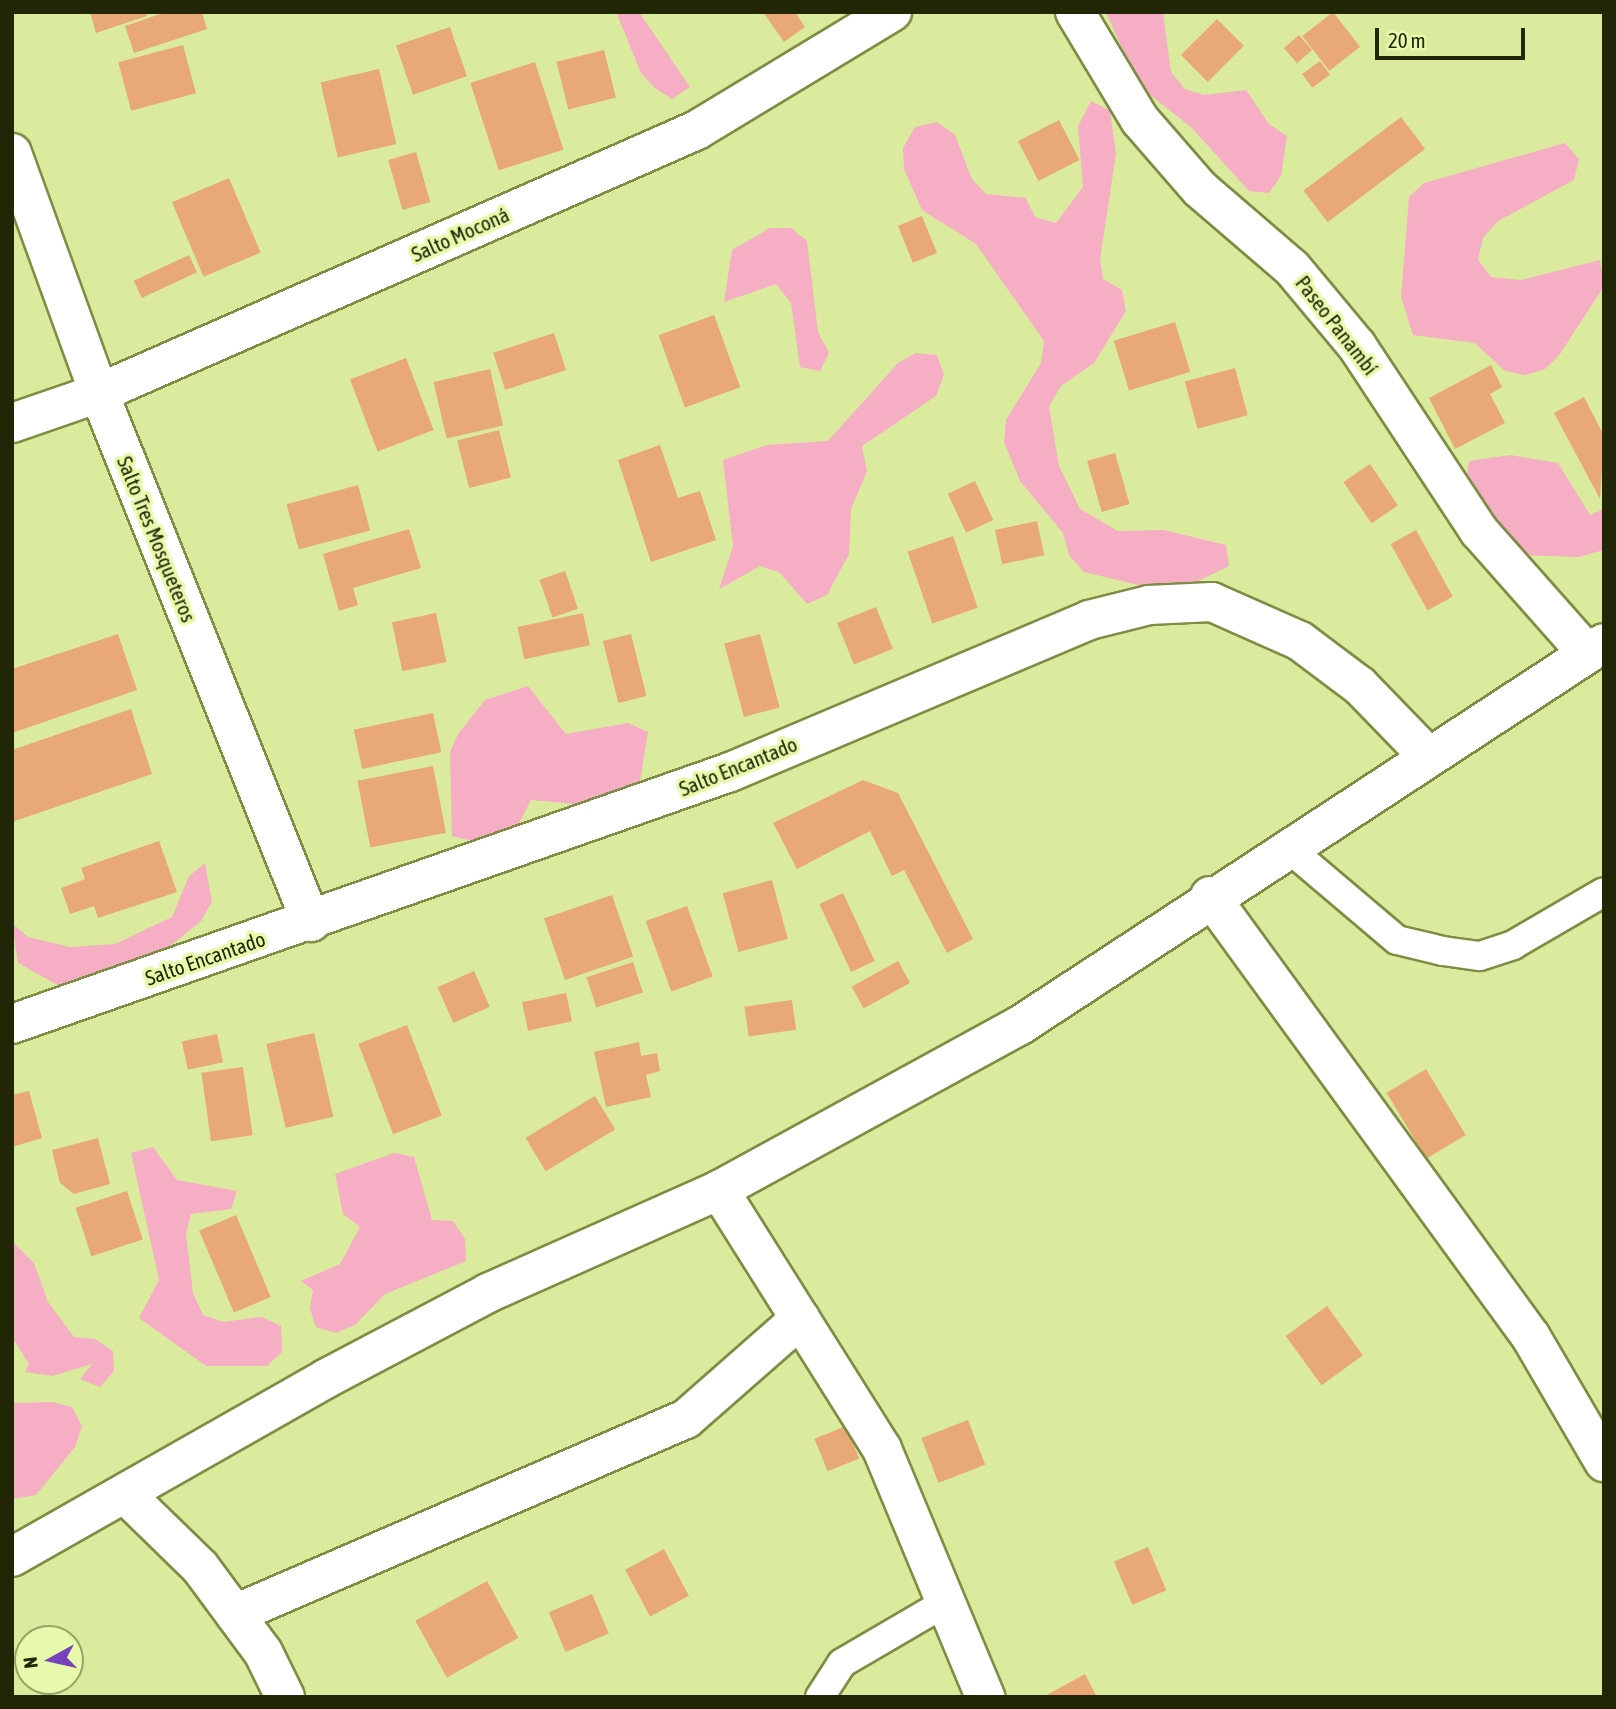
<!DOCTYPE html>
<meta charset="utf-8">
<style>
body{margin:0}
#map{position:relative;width:1616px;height:1709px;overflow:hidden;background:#daeb9e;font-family:"Asap Condensed",sans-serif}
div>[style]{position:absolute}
.green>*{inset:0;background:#f5aec4}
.building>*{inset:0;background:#e9a976;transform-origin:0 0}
.roads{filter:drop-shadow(2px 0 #7e8d43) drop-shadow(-2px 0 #7e8d43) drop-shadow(0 2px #7e8d43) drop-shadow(0 -2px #7e8d43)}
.lane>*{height:28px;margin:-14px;padding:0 14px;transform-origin:14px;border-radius:14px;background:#fff}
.street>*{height:38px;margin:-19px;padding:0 19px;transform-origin:19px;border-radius:19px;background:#fff}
span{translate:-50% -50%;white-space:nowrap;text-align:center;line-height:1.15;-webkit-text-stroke:7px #e7f9aa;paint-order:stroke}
.street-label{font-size:21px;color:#202606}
.frame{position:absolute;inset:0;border:14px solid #202606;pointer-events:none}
.north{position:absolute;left:14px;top:1625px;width:70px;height:70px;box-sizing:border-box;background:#e7f9aa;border:2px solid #97a568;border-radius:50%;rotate:262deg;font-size:19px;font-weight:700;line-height:28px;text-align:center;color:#202606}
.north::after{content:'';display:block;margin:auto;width:24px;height:32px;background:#7543ba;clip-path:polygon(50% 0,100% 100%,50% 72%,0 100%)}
.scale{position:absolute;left:1375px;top:28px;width:150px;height:32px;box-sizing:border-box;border:4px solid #202606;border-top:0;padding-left:9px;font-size:21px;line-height:24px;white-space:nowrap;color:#202606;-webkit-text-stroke:5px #e7f9aa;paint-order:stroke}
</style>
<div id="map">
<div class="green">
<i style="clip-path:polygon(616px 12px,639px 12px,690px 87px,672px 99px,655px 88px,641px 73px)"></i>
<i style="clip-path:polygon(1106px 12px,1163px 12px,1171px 72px,1185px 89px,1204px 95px,1246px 90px,1269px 124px,1287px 136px,1281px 176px,1269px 193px,1249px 191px,1192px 128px,1139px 86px)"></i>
<i style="clip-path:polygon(1091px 101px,1110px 111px,1116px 154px,1100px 259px,1103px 279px,1122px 290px,1126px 311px,1094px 363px,1061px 386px,1049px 406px,1059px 466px,1080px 509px,1118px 531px,1164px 530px,1226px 545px,1229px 566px,1192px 584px,1151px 588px,1084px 572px,1069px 555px,1063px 533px,1020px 481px,1004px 442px,1006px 420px,1041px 363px,1044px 341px,976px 244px,922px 210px,904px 169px,903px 148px,915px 127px,937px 122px,955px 135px,972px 179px,986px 194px,1026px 198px,1035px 217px,1056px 223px,1083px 187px,1078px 126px)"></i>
<i style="clip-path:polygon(1565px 143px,1579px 159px,1574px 180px,1498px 221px,1483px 238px,1478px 260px,1491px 277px,1521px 280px,1600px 260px,1604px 286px,1560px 354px,1545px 369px,1525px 375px,1505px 371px,1475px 343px,1413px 335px,1401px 297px,1409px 197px,1424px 183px)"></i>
<i style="clip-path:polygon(770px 228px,791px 228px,807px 241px,818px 332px,829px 353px,820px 371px,800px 367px,791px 303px,776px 284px,724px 302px,732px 250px)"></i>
<i style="clip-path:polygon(916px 353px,937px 355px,944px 375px,936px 396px,862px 446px,867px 471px,851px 509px,849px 554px,827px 595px,807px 604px,779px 572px,760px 566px,719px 589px,733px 546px,723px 460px,767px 445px,828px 441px,898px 363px)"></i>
<i style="clip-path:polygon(1510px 455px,1558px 463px,1590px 515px,1604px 509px,1604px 550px,1578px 557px,1516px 555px,1466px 483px,1469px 461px)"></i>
<i style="clip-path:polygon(528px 686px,566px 734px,628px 723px,648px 732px,638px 794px,596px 806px,531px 800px,512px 837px,492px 846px,452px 836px,450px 752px,458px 734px,485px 700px)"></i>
<i style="clip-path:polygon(205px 863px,212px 902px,201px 921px,138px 972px,74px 994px,18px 963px,12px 923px,28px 937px,70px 947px,115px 944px,172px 917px,189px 876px)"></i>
<i style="clip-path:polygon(153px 1147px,177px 1180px,237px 1191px,231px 1209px,191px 1214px,186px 1234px,193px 1293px,203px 1315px,223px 1322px,262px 1317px,281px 1326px,282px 1352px,267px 1366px,206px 1366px,139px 1318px,159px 1280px,131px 1153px)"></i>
<i style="clip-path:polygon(394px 1153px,414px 1157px,432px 1220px,453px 1221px,465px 1239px,466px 1261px,385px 1294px,355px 1325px,336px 1333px,316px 1327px,310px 1309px,313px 1290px,301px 1281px,340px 1264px,360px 1227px,343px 1214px,335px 1174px)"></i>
<i style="clip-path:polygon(12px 1241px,34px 1263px,48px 1302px,74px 1337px,95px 1339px,113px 1351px,114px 1371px,100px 1387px,80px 1379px,92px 1364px,52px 1376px,25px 1372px,29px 1364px,12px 1337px)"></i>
<i style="clip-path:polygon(52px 1402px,72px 1407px,82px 1426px,75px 1447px,36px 1495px,12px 1499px,12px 1403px)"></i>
</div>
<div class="building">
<i style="clip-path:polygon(90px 12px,146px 12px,147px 16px,96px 33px)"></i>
<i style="clip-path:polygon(166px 12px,202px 12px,207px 29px,134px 53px,125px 26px)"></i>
<i style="clip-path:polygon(763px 12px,795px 12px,805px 27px,784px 42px)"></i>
<i style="left:1333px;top:12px;width:44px;height:39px;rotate:52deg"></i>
<i style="left:1217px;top:19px;width:38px;height:51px;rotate:45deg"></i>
<i style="left:450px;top:27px;width:52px;height:57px;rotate:71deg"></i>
<i style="left:1299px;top:35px;width:20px;height:20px;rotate:49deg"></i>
<i style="left:183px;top:45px;width:50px;height:67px;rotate:75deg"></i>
<i style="left:604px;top:50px;width:49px;height:49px;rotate:76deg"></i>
<i style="left:1320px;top:61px;width:17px;height:22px;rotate:54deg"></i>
<i style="left:535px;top:62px;width:92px;height:68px;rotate:72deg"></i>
<i style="left:379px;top:69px;width:77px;height:60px;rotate:77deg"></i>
<i style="left:1401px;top:117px;width:40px;height:122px;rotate:53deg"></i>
<i style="left:1059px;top:120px;width:45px;height:46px;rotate:63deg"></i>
<i style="left:416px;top:152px;width:52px;height:29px;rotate:74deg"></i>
<i style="left:229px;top:178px;width:81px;height:62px;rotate:67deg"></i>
<i style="left:922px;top:216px;width:40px;height:26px;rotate:68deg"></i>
<i style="left:189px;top:255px;width:19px;height:61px;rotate:65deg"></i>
<i style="left:714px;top:315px;width:77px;height:59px;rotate:70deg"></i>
<i style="left:1175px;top:322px;width:52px;height:64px;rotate:73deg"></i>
<i style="left:554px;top:333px;width:39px;height:64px;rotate:72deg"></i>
<i style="left:406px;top:358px;width:77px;height:60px;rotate:69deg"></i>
<i style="clip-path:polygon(1491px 365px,1502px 387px,1490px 394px,1505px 423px,1455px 449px,1429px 398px)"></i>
<i style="left:1235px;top:368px;width:49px;height:52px;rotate:75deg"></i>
<i style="left:490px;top:369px;width:58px;height:58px;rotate:77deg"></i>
<i style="clip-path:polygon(1584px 397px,1604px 436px,1600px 499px,1554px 413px)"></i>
<i style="left:499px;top:430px;width:49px;height:43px;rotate:76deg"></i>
<i style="clip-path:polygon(660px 445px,678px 498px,700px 491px,716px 540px,651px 562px,618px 460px)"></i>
<i style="left:1115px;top:453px;width:53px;height:29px;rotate:74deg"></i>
<i style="left:1370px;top:464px;width:50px;height:32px;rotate:56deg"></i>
<i style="left:975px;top:481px;width:43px;height:30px;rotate:65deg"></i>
<i style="left:358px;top:485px;width:47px;height:74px;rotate:75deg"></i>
<i style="left:1037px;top:521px;width:35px;height:43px;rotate:78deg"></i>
<i style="clip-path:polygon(409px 529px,421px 568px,353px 588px,358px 605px,339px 611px,323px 554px)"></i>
<i style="left:1416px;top:530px;width:76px;height:29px;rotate:61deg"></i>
<i style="left:953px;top:536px;width:76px;height:48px;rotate:71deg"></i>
<i style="left:565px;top:571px;width:40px;height:27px;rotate:71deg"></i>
<i style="left:876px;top:607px;width:45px;height:42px;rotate:68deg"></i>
<i style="left:436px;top:613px;width:50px;height:45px;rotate:78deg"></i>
<i style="left:583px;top:613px;width:33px;height:67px;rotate:78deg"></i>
<i style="clip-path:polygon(118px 634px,137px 690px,12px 733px,12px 669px)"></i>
<i style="left:631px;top:634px;width:64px;height:29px;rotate:76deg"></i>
<i style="left:760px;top:634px;width:76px;height:37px;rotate:75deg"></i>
<i style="clip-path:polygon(131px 709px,152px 774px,12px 822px,12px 750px)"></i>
<i style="left:433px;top:713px;width:40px;height:81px;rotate:78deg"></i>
<i style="left:433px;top:766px;width:68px;height:77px;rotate:79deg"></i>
<i style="clip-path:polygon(863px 780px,898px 793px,973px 939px,947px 953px,904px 870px,892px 876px,870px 831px,797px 869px,773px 823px)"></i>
<i style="clip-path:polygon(159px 841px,177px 892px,98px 918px,94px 906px,70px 914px,61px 888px,85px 879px,81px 868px)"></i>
<i style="left:772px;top:880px;width:61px;height:51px;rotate:75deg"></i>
<i style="left:843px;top:893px;width:75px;height:26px;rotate:65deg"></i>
<i style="left:612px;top:895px;width:65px;height:72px;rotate:71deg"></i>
<i style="left:687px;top:906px;width:75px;height:44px;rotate:70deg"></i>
<i style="left:898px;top:961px;width:25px;height:53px;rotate:61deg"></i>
<i style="left:633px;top:962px;width:32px;height:49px;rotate:72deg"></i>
<i style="left:474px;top:971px;width:39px;height:40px;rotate:66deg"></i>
<i style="left:566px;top:993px;width:29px;height:45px;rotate:78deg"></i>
<i style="left:792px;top:1000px;width:30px;height:48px;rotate:82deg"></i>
<i style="left:407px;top:1025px;width:97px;height:52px;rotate:69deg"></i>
<i style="left:314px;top:1033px;width:86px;height:49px;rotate:77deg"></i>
<i style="left:217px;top:1034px;width:29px;height:36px;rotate:78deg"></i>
<i style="clip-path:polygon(639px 1042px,641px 1056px,657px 1053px,660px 1071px,646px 1075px,651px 1097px,606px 1107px,594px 1052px)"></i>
<i style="left:243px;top:1067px;width:69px;height:42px;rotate:82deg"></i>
<i style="left:1426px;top:1069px;width:77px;height:46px;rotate:59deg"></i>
<i style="clip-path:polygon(29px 1091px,42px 1138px,12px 1147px,12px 1095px)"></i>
<i style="left:595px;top:1096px;width:39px;height:81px;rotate:59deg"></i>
<i style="clip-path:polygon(98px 1138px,110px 1184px,74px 1194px,60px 1183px,52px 1150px)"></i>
<i style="left:127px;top:1191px;width:51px;height:54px;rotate:72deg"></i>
<i style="left:236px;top:1215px;width:89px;height:40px;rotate:67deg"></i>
<i style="left:1327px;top:1306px;width:61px;height:51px;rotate:54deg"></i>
<i style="left:968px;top:1420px;width:48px;height:50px;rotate:69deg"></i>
<i style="left:846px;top:1426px;width:35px;height:34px;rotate:68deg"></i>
<i style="left:1148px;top:1547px;width:47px;height:37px;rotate:67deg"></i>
<i style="left:664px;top:1549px;width:53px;height:44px;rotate:62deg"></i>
<i style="left:487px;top:1581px;width:65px;height:82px;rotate:61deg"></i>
<i style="left:592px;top:1594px;width:43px;height:47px;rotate:67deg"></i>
<i style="clip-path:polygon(1085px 1674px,1097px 1697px,1043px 1697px)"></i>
</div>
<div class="roads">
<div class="lane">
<i style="left:1286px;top:846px;width:145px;rotate:40.3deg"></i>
<i style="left:1397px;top:940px;width:47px;rotate:13.4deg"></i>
<i style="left:1443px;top:951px;width:37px;rotate:8deg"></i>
<i style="left:1480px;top:956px;width:35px;rotate:-18deg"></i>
<i style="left:1513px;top:945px;width:105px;rotate:-30.2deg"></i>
<i style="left:820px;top:1697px;width:40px;rotate:-57.1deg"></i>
<i style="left:842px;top:1663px;width:117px;rotate:-30.3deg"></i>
</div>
<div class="street">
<i style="left:1075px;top:12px;width:126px;rotate:59deg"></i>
<i style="left:1140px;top:120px;width:91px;rotate:49deg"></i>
<i style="left:1200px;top:189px;width:121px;rotate:40.7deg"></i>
<i style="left:1292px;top:268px;width:102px;rotate:50.2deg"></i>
<i style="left:1357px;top:346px;width:222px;rotate:56.6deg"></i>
<i style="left:1479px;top:531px;width:162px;rotate:48.5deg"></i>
<i style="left:12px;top:153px;width:255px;rotate:70.1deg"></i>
<i style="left:99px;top:393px;width:570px;rotate:68.16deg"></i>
<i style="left:12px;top:423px;width:92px;rotate:-19deg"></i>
<i style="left:99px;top:393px;width:653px;rotate:-23.74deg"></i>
<i style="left:697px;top:130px;width:228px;rotate:-31.2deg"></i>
<i style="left:1210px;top:896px;width:545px;rotate:53.95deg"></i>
<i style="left:1531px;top:1337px;width:145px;rotate:59.7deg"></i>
<i style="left:12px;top:1024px;width:761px;rotate:-19.34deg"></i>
<i style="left:730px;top:772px;width:390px;rotate:-22.9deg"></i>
<i style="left:1089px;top:620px;width:62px;rotate:-14deg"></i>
<i style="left:1149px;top:605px;width:63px;rotate:-2.7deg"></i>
<i style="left:1212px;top:602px;width:96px;rotate:23.9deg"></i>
<i style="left:1300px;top:641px;width:75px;rotate:36.9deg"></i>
<i style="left:1360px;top:686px;width:95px;rotate:45.9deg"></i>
<i style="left:719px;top:1190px;width:306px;rotate:57.8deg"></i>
<i style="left:882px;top:1449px;width:269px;rotate:67.4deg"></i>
<i style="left:126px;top:1495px;width:103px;rotate:44.2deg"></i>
<i style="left:200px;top:1567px;width:106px;rotate:53.5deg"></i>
<i style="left:263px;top:1652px;width:50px;rotate:63.9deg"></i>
<i style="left:12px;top:1557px;width:362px;rotate:-29.6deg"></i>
<i style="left:327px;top:1378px;width:182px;rotate:-27.8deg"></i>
<i style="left:488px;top:1293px;width:253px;rotate:-24deg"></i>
<i style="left:719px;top:1190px;width:342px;rotate:-28.7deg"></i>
<i style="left:1019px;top:1026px;width:699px;rotate:-33.21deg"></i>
<i style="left:235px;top:1614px;width:491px;rotate:-23.4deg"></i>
<i style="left:686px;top:1419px;width:152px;rotate:-41.3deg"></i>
</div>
</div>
<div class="street-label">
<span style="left:460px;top:234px;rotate:-24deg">Salto Moconá</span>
<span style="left:1337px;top:325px;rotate:52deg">Paseo Panambí</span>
<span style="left:157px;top:539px;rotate:68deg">Salto Tres Mosqueteros</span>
<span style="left:738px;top:766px;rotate:-22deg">Salto Encantado</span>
<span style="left:205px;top:958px;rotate:-19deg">Salto Encantado</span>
</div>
<div class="frame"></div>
<div class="north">N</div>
<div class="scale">20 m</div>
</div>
